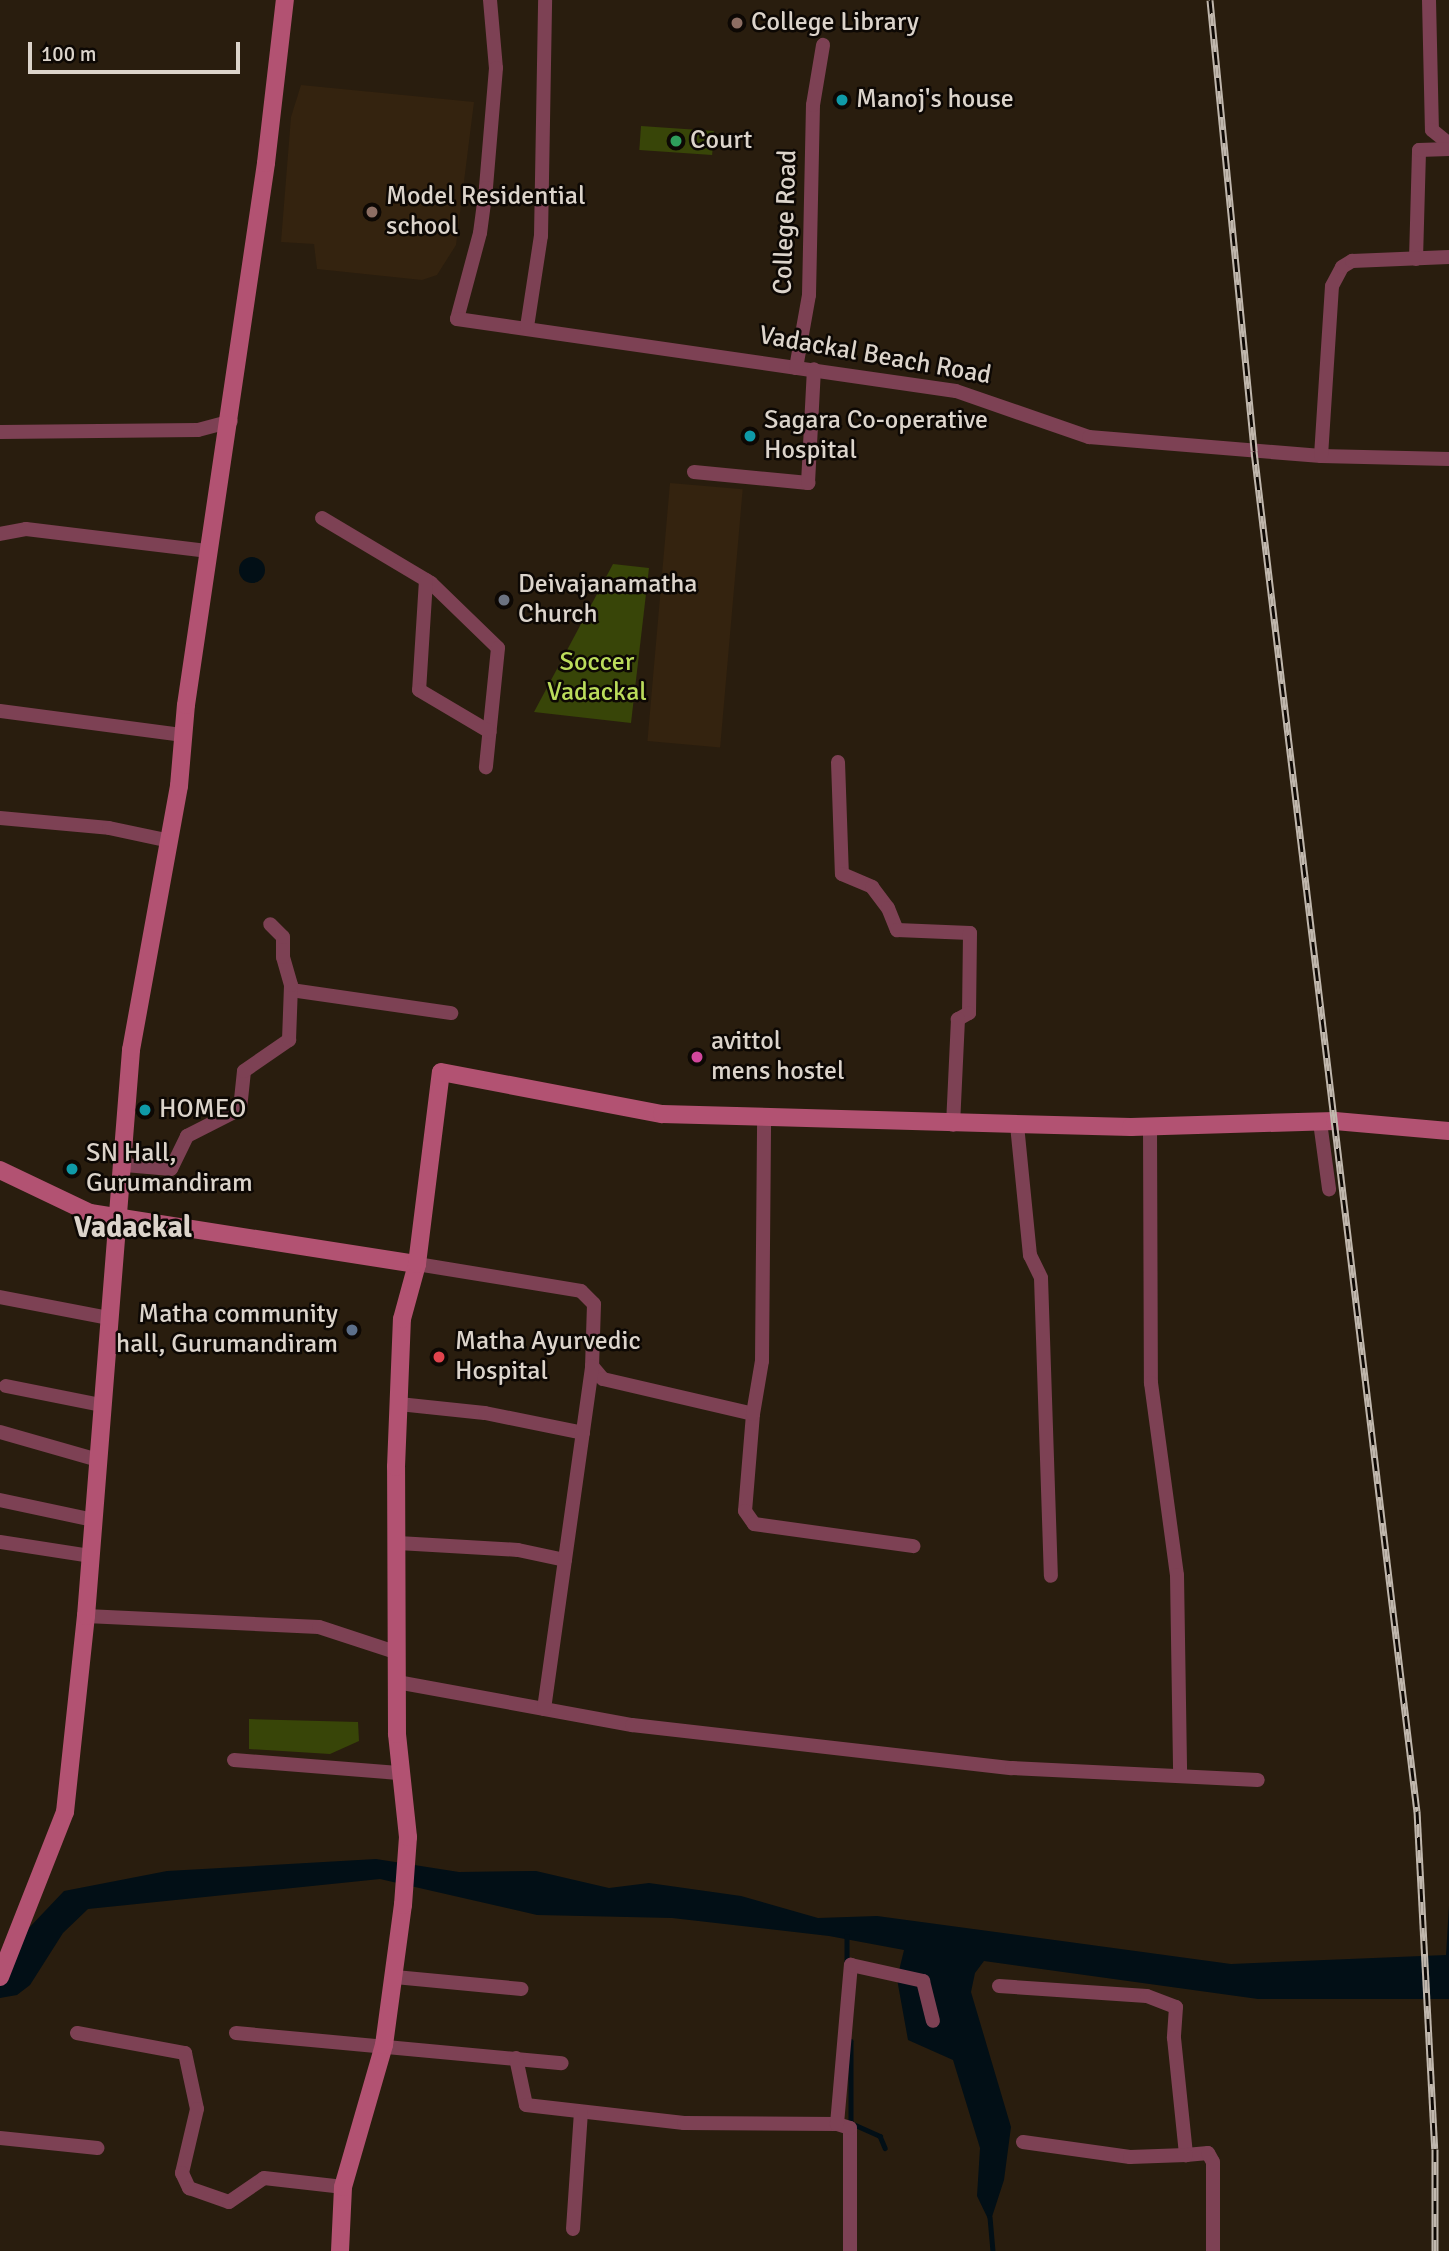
<!DOCTYPE html>
<style>
body{margin:0}
#map{position:relative;width:1449px;height:2251px;overflow:hidden;background:#291d0e;font-family:Signika,sans-serif}
div>[style]{position:absolute}
.built>*{inset:0;background:#34230f;transform-origin:0 0}
.green>*{inset:0;background:#384508;transform-origin:0 0}
.water>*{inset:0;background:#020f16}
.round{border-radius:50%}
.stream>*{height:4.5px;margin:-2.25px;padding:0 2.25px;transform-origin:2.25px;border-radius:2.25px;background:#020f16}
.street>*{height:14px;margin:-7px;padding:0 7px;transform-origin:7px;border-radius:7px;background:#7d4154}
.secondary>*{height:18px;margin:-9px;padding:0 9px;transform-origin:9px;border-radius:9px;background:#b25272}
.rail>*{height:7px;margin-top:-3.5px;transform-origin:0;background:repeating-linear-gradient(90deg,#0d0804 0 13px,#c0b7ad 0 26px);box-sizing:border-box;border-block:2px solid #c0b7ad}
.dots>*{width:19px;height:19px;translate:-50% -50%;box-sizing:border-box;border:4px solid #0d0804;border-radius:50%}
span{translate:-50% -50%;white-space:nowrap;text-align:center;line-height:1.15;-webkit-text-stroke:5px #0d0804;paint-order:stroke}
.poi-label{font-size:26px;color:#dcd4cb}
.left{translate:0 -50%;text-align:left}
.right{translate:-100% -50%;text-align:right}
.street-label{font-size:26px;color:#dcd4cb}
.park-label{font-size:26px;color:#bbdc5b}
.quarter-label{font-size:30px;color:#dcd4cb;font-weight:700}
.scale{position:absolute;left:28px;top:42px;width:212px;height:32px;box-sizing:border-box;border:4px solid #dcd4cb;border-top:0;padding-left:9px;font-size:21px;line-height:24px;white-space:nowrap;color:#dcd4cb;-webkit-text-stroke:5px #0d0804;paint-order:stroke}
</style>
<div id="map">
<div class="built">
<i style="clip-path:polygon(301px 85px,474px 102px,456px 245px,437px 275px,422px 280px,317px 269px,314px 244px,281px 242px,291px 117px)"></i>
<i style="left:670px;top:483px;width:73px;height:259px;rotate:5deg"></i>
</div>
<div class="green">
<i style="left:641px;top:126px;width:73px;height:24px;rotate:4deg"></i>
<i style="clip-path:polygon(613px 564px,649px 568px,631px 723px,534px 712px)"></i>
<i style="clip-path:polygon(249px 1719px,358px 1722px,359px 1741px,330px 1754px,249px 1749px)"></i>
</div>
<div class="water">
<i class="round" style="left:239px;top:557px;width:26px;height:26px"></i>
<i style="clip-path:polygon(376px 1859px,459px 1872px,536px 1871px,609px 1888px,649px 1883px,741px 1896px,818px 1918px,877px 1916px,1231px 1964px,1446px 1955px,1449px 1905px,1449px 1999px,1258px 1999px,984px 1961px,975px 1973px,971px 1992px,1011px 2127px,1004px 2180px,990px 2223px,977px 2196px,980px 2148px,953px 2060px,908px 2040px,897px 1979px,904px 1950px,829px 1936px,672px 1918px,537px 1915px,380px 1879px,88px 1909px,63px 1933px,30px 1985px,17px 1995px,0 1998px,0 1953px,7px 1951px,64px 1891px,167px 1871px)"></i>
</div>
<div class="stream">
<i style="left:847px;top:1936px;width:30px;rotate:90deg"></i>
<i style="left:851px;top:2041px;width:82px;rotate:90deg"></i>
<i style="left:851px;top:2123px;width:32px;rotate:24deg"></i>
<i style="left:880px;top:2136px;width:13px;rotate:67deg"></i>
<i style="left:990px;top:2217px;width:34px;rotate:85deg"></i>
</div>
<div class="street">
<i style="left:490px;top:0;width:68px;rotate:85deg"></i>
<i style="left:496px;top:68px;width:120px;rotate:94.8deg"></i>
<i style="left:486px;top:188px;width:45px;rotate:97.6deg"></i>
<i style="left:480px;top:233px;width:89px;rotate:105deg"></i>
<i style="left:457px;top:319px;width:504px;rotate:8.21deg"></i>
<i style="left:956px;top:391px;width:141px;rotate:19.1deg"></i>
<i style="left:1089px;top:437px;width:233px;rotate:4.7deg"></i>
<i style="left:1321px;top:456px;width:128px;rotate:1.3deg"></i>
<i style="left:1429px;top:0;width:130px;rotate:88.7deg"></i>
<i style="left:1432px;top:130px;width:22px;rotate:39deg"></i>
<i style="left:1416px;top:259px;width:109px;rotate:-88.4deg"></i>
<i style="left:1419px;top:150px;width:30px;rotate:-2deg"></i>
<i style="left:527px;top:327px;width:92px;rotate:-81.3deg"></i>
<i style="left:541px;top:236px;width:236px;rotate:-89deg"></i>
<i style="left:796px;top:368px;width:74px;rotate:-79.9deg"></i>
<i style="left:809px;top:295px;width:190px;rotate:-88.8deg"></i>
<i style="left:813px;top:105px;width:61px;rotate:-80.5deg"></i>
<i style="left:0;top:432px;width:198px;rotate:-0.6deg"></i>
<i style="left:198px;top:430px;width:34px;rotate:-15deg"></i>
<i style="left:1321px;top:456px;width:170px;rotate:-86.3deg"></i>
<i style="left:1332px;top:286px;width:21px;rotate:-62deg"></i>
<i style="left:1342px;top:267px;width:12px;rotate:-31deg"></i>
<i style="left:1352px;top:261px;width:97px;rotate:-2.4deg"></i>
<i style="left:694px;top:472px;width:115px;rotate:5.5deg"></i>
<i style="left:808px;top:483px;width:114px;rotate:-87deg"></i>
<i style="left:322px;top:518px;width:127px;rotate:30.8deg"></i>
<i style="left:431px;top:583px;width:93px;rotate:44.1deg"></i>
<i style="left:498px;top:648px;width:120px;rotate:95.8deg"></i>
<i style="left:0;top:534px;width:26px;rotate:-11deg"></i>
<i style="left:26px;top:529px;width:184px;rotate:6.9deg"></i>
<i style="left:426px;top:580px;width:110px;rotate:93.6deg"></i>
<i style="left:419px;top:690px;width:82px;rotate:30.6deg"></i>
<i style="left:0;top:711px;width:185px;rotate:7.5deg"></i>
<i style="left:838px;top:762px;width:112px;rotate:88deg"></i>
<i style="left:842px;top:874px;width:33px;rotate:23deg"></i>
<i style="left:872px;top:887px;width:26px;rotate:53deg"></i>
<i style="left:888px;top:908px;width:24px;rotate:68deg"></i>
<i style="left:897px;top:930px;width:73px;rotate:2.4deg"></i>
<i style="left:970px;top:933px;width:80px;rotate:90.7deg"></i>
<i style="left:969px;top:1013px;width:13px;rotate:151deg"></i>
<i style="left:958px;top:1019px;width:106px;rotate:92.7deg"></i>
<i style="left:0;top:818px;width:109px;rotate:5.2deg"></i>
<i style="left:109px;top:828px;width:62px;rotate:12deg"></i>
<i style="left:291px;top:990px;width:162px;rotate:8.2deg"></i>
<i style="left:1320px;top:1122px;width:68px;rotate:82.3deg"></i>
<i style="left:1017px;top:1125px;width:131px;rotate:84.3deg"></i>
<i style="left:1030px;top:1255px;width:25px;rotate:64deg"></i>
<i style="left:1041px;top:1278px;width:298px;rotate:88.1deg"></i>
<i style="left:1150px;top:1126px;width:257px;rotate:89.8deg"></i>
<i style="left:1151px;top:1383px;width:194px;rotate:82.3deg"></i>
<i style="left:1177px;top:1575px;width:201px;rotate:89.1deg"></i>
<i style="left:125px;top:1165px;width:46px;rotate:5deg"></i>
<i style="left:171px;top:1169px;width:37px;rotate:-64deg"></i>
<i style="left:187px;top:1136px;width:59px;rotate:-27deg"></i>
<i style="left:240px;top:1109px;width:38px;rotate:-84deg"></i>
<i style="left:244px;top:1071px;width:55px;rotate:-34.6deg"></i>
<i style="left:289px;top:1040px;width:55px;rotate:-87.9deg"></i>
<i style="left:291px;top:985px;width:29px;rotate:-106deg"></i>
<i style="left:283px;top:957px;width:20px;rotate:-90deg"></i>
<i style="left:283px;top:937px;width:18px;rotate:-135deg"></i>
<i style="left:417px;top:1264px;width:166px;rotate:9.3deg"></i>
<i style="left:581px;top:1291px;width:18px;rotate:45deg"></i>
<i style="left:594px;top:1304px;width:62px;rotate:91.8deg"></i>
<i style="left:592px;top:1366px;width:17px;rotate:50deg"></i>
<i style="left:603px;top:1379px;width:154px;rotate:13.1deg"></i>
<i style="left:753px;top:1414px;width:97px;rotate:94.7deg"></i>
<i style="left:745px;top:1511px;width:16px;rotate:55deg"></i>
<i style="left:754px;top:1524px;width:161px;rotate:7.9deg"></i>
<i style="left:0;top:1297px;width:110px;rotate:11deg"></i>
<i style="left:6px;top:1386px;width:97px;rotate:11.3deg"></i>
<i style="left:399px;top:1404px;width:86px;rotate:6deg"></i>
<i style="left:485px;top:1413px;width:100px;rotate:11.5deg"></i>
<i style="left:753px;top:1414px;width:54px;rotate:-80.4deg"></i>
<i style="left:762px;top:1361px;width:242px;rotate:-89.5deg"></i>
<i style="left:0;top:1432px;width:102px;rotate:15.9deg"></i>
<i style="left:0;top:1500px;width:95px;rotate:12.1deg"></i>
<i style="left:0;top:1542px;width:91px;rotate:8.8deg"></i>
<i style="left:398px;top:1543px;width:120px;rotate:3.3deg"></i>
<i style="left:518px;top:1550px;width:48px;rotate:12deg"></i>
<i style="left:86px;top:1616px;width:233px;rotate:2.7deg"></i>
<i style="left:319px;top:1627px;width:83px;rotate:18.2deg"></i>
<i style="left:397px;top:1682px;width:239px;rotate:10.4deg"></i>
<i style="left:632px;top:1725px;width:382px;rotate:6.5deg"></i>
<i style="left:1012px;top:1768px;width:246px;rotate:2.8deg"></i>
<i style="left:544px;top:1709px;width:346px;rotate:-82deg"></i>
<i style="left:234px;top:1760px;width:168px;rotate:4.5deg"></i>
<i style="left:395px;top:1977px;width:127px;rotate:5.4deg"></i>
<i style="left:999px;top:1986px;width:148px;rotate:3.9deg"></i>
<i style="left:1147px;top:1996px;width:31px;rotate:21deg"></i>
<i style="left:1176px;top:2007px;width:31px;rotate:94deg"></i>
<i style="left:1174px;top:2038px;width:118px;rotate:84.1deg"></i>
<i style="left:1186px;top:2155px;width:22px;rotate:-5deg"></i>
<i style="left:1208px;top:2153px;width:10px;rotate:61deg"></i>
<i style="left:1213px;top:2162px;width:89px;rotate:90deg"></i>
<i style="left:77px;top:2033px;width:110px;rotate:10.5deg"></i>
<i style="left:185px;top:2053px;width:57px;rotate:77.9deg"></i>
<i style="left:197px;top:2109px;width:66px;rotate:103.2deg"></i>
<i style="left:182px;top:2173px;width:17px;rotate:65deg"></i>
<i style="left:189px;top:2188px;width:42px;rotate:19.3deg"></i>
<i style="left:229px;top:2202px;width:42px;rotate:-34.4deg"></i>
<i style="left:264px;top:2178px;width:80px;rotate:6.5deg"></i>
<i style="left:236px;top:2033px;width:327px;rotate:5.3deg"></i>
<i style="left:516px;top:2058px;width:48px;rotate:78deg"></i>
<i style="left:526px;top:2105px;width:159px;rotate:6.5deg"></i>
<i style="left:684px;top:2123px;width:153px;rotate:0.4deg"></i>
<i style="left:0;top:2138px;width:98px;rotate:5.9deg"></i>
<i style="left:1023px;top:2142px;width:108px;rotate:8deg"></i>
<i style="left:1130px;top:2157px;width:56px;rotate:-2deg"></i>
<i style="left:573px;top:2229px;width:117px;rotate:-86.1deg"></i>
<i style="left:850px;top:2251px;width:123px;rotate:-90deg"></i>
<i style="left:850px;top:2128px;width:14px;rotate:-163deg"></i>
<i style="left:837px;top:2124px;width:160px;rotate:-85deg"></i>
<i style="left:851px;top:1965px;width:74px;rotate:12.5deg"></i>
<i style="left:923px;top:1981px;width:41px;rotate:76deg"></i>
</div>
<div class="secondary">
<i style="left:0;top:1170px;width:100px;rotate:25.5deg"></i>
<i style="left:90px;top:1213px;width:331px;rotate:8.9deg"></i>
<i style="left:0;top:1977px;width:177px;rotate:-68.5deg"></i>
<i style="left:65px;top:1812px;width:197px;rotate:-83.9deg"></i>
<i style="left:86px;top:1616px;width:568px;rotate:-85.45deg"></i>
<i style="left:131px;top:1050px;width:268px;rotate:-79.7deg"></i>
<i style="left:179px;top:786px;width:81px;rotate:-85.1deg"></i>
<i style="left:186px;top:705px;width:548px;rotate:-81.6deg"></i>
<i style="left:266px;top:163px;width:164px;rotate:-83.4deg"></i>
<i style="left:340px;top:2251px;width:64px;rotate:-87.3deg"></i>
<i style="left:343px;top:2187px;width:148px;rotate:-73.9deg"></i>
<i style="left:384px;top:2045px;width:141px;rotate:-82.3deg"></i>
<i style="left:403px;top:1905px;width:68px;rotate:-85.8deg"></i>
<i style="left:408px;top:1837px;width:104px;rotate:-96.1deg"></i>
<i style="left:397px;top:1734px;width:267px;rotate:-90.2deg"></i>
<i style="left:396px;top:1467px;width:148px;rotate:-87.7deg"></i>
<i style="left:402px;top:1319px;width:57px;rotate:-74.7deg"></i>
<i style="left:417px;top:1264px;width:193px;rotate:-82.9deg"></i>
<i style="left:441px;top:1072px;width:225px;rotate:10.8deg"></i>
<i style="left:662px;top:1114px;width:469px;rotate:1.6deg"></i>
<i style="left:1131px;top:1127px;width:204px;rotate:-1.7deg"></i>
<i style="left:1335px;top:1121px;width:114px;rotate:5deg"></i>
</div>
<div class="rail">
<i style="left:1210px;top:0;width:453px;rotate:84.4deg"></i>
<i style="left:1254px;top:451px;width:1370px;rotate:83.17deg"></i>
<i style="left:1417px;top:1811px;width:338px;rotate:87deg"></i>
<i style="left:1435px;top:2149px;width:102px;rotate:90deg"></i>
</div>
<div class="dots">
<i style="left:737px;top:23px;background:#8d6e63"></i>
<i style="left:842px;top:100px;background:#0f9aa8"></i>
<i style="left:676px;top:141px;background:#2e9e5b"></i>
<i style="left:372px;top:212px;background:#8d6e63"></i>
<i style="left:750px;top:436px;background:#0f9aa8"></i>
<i style="left:504px;top:600px;background:#6b7280"></i>
<i style="left:697px;top:1057px;background:#d1479c"></i>
<i style="left:145px;top:1110px;background:#0f9aa8"></i>
<i style="left:72px;top:1169px;background:#0f9aa8"></i>
<i style="left:352px;top:1330px;background:#5c6f8a"></i>
<i style="left:439px;top:1357px;background:#e0444e"></i>
</div>
<div class="poi-label">
<span class="left" style="left:751px;top:23px">College Library</span>
<span class="left" style="left:856px;top:100px">Manoj's house</span>
<span class="left" style="left:690px;top:141px">Court</span>
<span class="left" style="left:386px;top:212px">Model Residential<br>school</span>
<span class="left" style="left:764px;top:436px">Sagara Co-operative<br>Hospital</span>
<span class="left" style="left:518px;top:600px">Deivajanamatha<br>Church</span>
<span class="left" style="left:711px;top:1057px">avittol<br>mens hostel</span>
<span class="left" style="left:159px;top:1110px">HOMEO</span>
<span class="left" style="left:86px;top:1169px">SN Hall,<br>Gurumandiram</span>
<span class="right" style="left:338px;top:1330px">Matha community<br>hall, Gurumandiram</span>
<span class="left" style="left:455px;top:1357px">Matha Ayurvedic<br>Hospital</span>
</div>
<div class="street-label">
<span style="left:786px;top:222px;rotate:-88deg">College Road</span>
<span style="left:875px;top:356px;rotate:10deg">Vadackal Beach Road</span>
</div>
<div class="park-label">
<span style="left:597px;top:678px">Soccer<br>Vadackal</span>
</div>
<div class="quarter-label">
<span style="left:133px;top:1228px">Vadackal</span>
</div>
<div class="scale">100 m</div>
</div>
